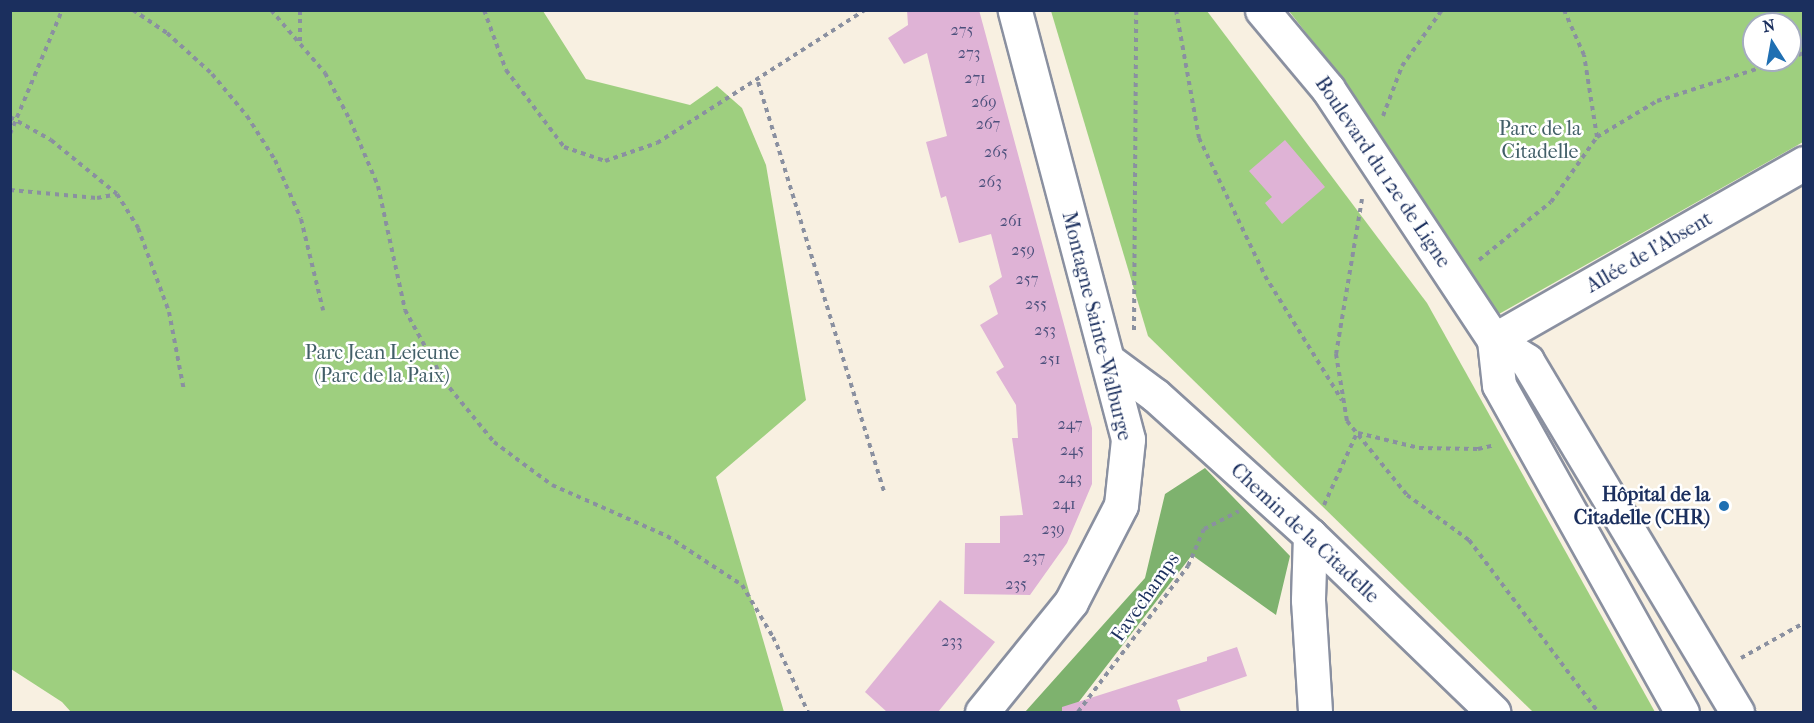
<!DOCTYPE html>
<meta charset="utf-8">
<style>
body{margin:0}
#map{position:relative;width:1814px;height:723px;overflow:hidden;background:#f8f0e1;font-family:"IM FELL French Canon",serif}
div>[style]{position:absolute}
.green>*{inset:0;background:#9ecf7f}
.forest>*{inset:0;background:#7eb26e}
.building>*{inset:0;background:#dfb3d6}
.path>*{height:4px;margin-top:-2px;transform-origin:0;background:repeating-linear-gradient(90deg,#8a90a0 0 4.5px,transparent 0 9px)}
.roads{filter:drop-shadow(2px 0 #8a90a0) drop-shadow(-2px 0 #8a90a0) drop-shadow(0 2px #8a90a0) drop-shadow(0 -2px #8a90a0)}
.minor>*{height:33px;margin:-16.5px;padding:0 16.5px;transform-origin:16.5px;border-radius:16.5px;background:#fff}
.tertiary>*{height:33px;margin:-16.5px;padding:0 16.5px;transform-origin:16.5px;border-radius:16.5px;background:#fff}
.dots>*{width:16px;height:16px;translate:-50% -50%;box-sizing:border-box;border:3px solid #fff;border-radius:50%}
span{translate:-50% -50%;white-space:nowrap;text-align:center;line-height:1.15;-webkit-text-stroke:5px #fff;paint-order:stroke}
.number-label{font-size:16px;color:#4c507c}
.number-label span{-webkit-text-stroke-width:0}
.park-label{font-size:20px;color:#425f68}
.street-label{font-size:20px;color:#1b2f5e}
.poi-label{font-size:20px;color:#1b2f5e;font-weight:700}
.right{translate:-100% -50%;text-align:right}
.frame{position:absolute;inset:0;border:12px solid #1b2f5e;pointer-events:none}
.north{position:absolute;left:1742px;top:12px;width:60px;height:60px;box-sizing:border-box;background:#fff;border:2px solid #a4acbf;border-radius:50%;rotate:349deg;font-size:16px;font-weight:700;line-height:24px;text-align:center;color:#1b2f5e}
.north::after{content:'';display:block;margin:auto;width:21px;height:27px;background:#1f6fb2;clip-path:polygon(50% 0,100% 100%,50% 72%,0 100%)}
</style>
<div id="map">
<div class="green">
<i style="clip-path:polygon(10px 11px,543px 11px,586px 79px,690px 105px,717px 86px,742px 108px,766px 165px,806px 400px,716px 477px,784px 712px,71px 712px,62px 702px,11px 669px)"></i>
<i style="clip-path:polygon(1051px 11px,1207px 11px,1427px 303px,1655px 712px,1533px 712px,1148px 336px)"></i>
<i style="clip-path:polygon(evenodd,1289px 11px,1803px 11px,1803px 142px,1499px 314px,1346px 84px,1289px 11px,1754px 24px,1790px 24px,1790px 60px,1754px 60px,1754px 24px)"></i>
</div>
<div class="forest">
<i style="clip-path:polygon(1205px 468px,1290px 556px,1276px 615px,1192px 555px,1071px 712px,1025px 712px,1145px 578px,1165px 494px)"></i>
</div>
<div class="building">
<i style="clip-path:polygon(907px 10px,979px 10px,1092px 428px,1092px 484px,1067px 543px,1030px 595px,964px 594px,965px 543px,1000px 543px,1000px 516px,1023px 515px,1012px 438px,1018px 438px,1016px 405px,996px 372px,1004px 367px,980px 325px,998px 314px,989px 286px,1002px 277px,991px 234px,959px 243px,946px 196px,941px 198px,926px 142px,947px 136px,927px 53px,904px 64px,888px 38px,908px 25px)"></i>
<i style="clip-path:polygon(1285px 140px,1325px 187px,1282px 224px,1265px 203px,1272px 197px,1249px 171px)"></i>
<i style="clip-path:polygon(940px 600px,995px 642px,938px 712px,887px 712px,865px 692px)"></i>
<i style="clip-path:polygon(1237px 647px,1247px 676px,1177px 700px,1181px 712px,1062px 712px,1062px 707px,1207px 661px,1207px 657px)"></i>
</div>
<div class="path">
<i style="left:133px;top:10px;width:41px;rotate:34.1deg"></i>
<i style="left:167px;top:33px;width:61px;rotate:42.3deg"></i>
<i style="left:212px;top:74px;width:55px;rotate:50.2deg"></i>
<i style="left:247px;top:116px;width:52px;rotate:57.5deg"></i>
<i style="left:275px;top:160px;width:64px;rotate:66.2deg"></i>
<i style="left:301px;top:219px;width:94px;rotate:76.4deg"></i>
<i style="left:271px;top:10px;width:83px;rotate:49.4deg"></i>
<i style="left:325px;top:73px;width:53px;rotate:62deg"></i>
<i style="left:350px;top:120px;width:72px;rotate:67deg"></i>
<i style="left:378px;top:186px;width:127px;rotate:77.7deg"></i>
<i style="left:405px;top:310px;width:81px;rotate:61.2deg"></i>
<i style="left:444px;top:381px;width:79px;rotate:50.7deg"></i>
<i style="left:494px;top:442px;width:72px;rotate:36.6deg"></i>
<i style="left:552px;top:485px;width:126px;rotate:23.9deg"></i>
<i style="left:667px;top:536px;width:90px;rotate:33.2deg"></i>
<i style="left:742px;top:585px;width:61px;rotate:59.2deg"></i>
<i style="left:773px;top:637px;width:83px;rotate:65deg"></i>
<i style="left:300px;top:10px;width:33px;rotate:90deg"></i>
<i style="left:484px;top:10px;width:64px;rotate:69.9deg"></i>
<i style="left:506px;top:70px;width:96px;rotate:53deg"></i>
<i style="left:564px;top:147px;width:43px;rotate:18.9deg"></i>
<i style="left:605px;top:161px;width:55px;rotate:-19.1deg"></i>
<i style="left:657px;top:143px;width:247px;rotate:-32.6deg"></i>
<i style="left:1176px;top:10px;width:130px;rotate:79.8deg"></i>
<i style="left:1199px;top:138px;width:153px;rotate:64.4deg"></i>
<i style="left:1265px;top:276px;width:146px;rotate:58.2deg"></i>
<i style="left:1790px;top:58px;width:15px;rotate:-20deg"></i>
<i style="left:758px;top:82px;width:431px;rotate:72.9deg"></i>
<i style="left:1383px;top:116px;width:53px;rotate:-69.2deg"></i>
<i style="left:1402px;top:66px;width:69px;rotate:-54.5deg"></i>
<i style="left:10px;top:117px;width:47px;rotate:29.3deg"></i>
<i style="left:51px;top:140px;width:85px;rotate:39.3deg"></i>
<i style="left:117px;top:194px;width:40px;rotate:58deg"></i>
<i style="left:138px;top:228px;width:90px;rotate:69.7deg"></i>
<i style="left:169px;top:312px;width:80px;rotate:79.2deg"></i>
<i style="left:10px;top:134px;width:134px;rotate:-67.2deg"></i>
<i style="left:1597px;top:137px;width:70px;rotate:-31deg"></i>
<i style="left:1657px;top:101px;width:134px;rotate:-17.8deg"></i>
<i style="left:10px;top:190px;width:87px;rotate:5.3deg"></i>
<i style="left:97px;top:198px;width:20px;rotate:-11deg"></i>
<i style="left:1362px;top:199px;width:157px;rotate:99.5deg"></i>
<i style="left:1336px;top:354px;width:68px;rotate:80.7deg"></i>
<i style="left:1347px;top:421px;width:95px;rotate:51deg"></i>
<i style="left:1407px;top:495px;width:77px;rotate:36deg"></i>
<i style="left:1469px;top:540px;width:215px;rotate:53.1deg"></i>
<i style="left:1479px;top:260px;width:92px;rotate:-38.9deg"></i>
<i style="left:1551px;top:202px;width:80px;rotate:-54.7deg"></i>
<i style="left:1597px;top:137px;width:83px;rotate:-99deg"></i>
<i style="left:1584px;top:55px;width:49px;rotate:-114deg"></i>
<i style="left:1134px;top:330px;width:320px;rotate:-89.6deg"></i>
<i style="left:1358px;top:433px;width:63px;rotate:13.8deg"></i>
<i style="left:1419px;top:448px;width:59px;rotate:1deg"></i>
<i style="left:1478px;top:449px;width:17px;rotate:-13deg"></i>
<i style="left:1324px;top:505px;width:79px;rotate:-65.4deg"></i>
<i style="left:1741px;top:658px;width:72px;rotate:-29.1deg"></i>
<i style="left:1078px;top:712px;width:183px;rotate:-53deg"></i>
<i style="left:1188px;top:566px;width:40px;rotate:-66.6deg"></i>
<i style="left:1204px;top:529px;width:39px;rotate:-27deg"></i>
</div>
<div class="roads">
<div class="minor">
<i style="left:1262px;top:10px;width:103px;rotate:50.1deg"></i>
<i style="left:1328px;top:89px;width:301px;rotate:56.5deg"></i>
<i style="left:1494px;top:340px;width:39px;rotate:32deg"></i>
<i style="left:1527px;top:361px;width:409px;rotate:59.1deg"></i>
<i style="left:1494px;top:340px;width:45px;rotate:83.7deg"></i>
<i style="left:1499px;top:385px;width:375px;rotate:60.8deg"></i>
<i style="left:1494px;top:340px;width:357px;rotate:-29.7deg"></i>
<i style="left:1109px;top:361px;width:57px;rotate:36.5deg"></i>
<i style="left:1155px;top:395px;width:209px;rotate:42.1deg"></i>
<i style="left:1310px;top:535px;width:255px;rotate:44deg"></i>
<i style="left:1310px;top:535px;width:65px;rotate:91.8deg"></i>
<i style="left:1308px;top:600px;width:112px;rotate:86.4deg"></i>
</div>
<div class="tertiary">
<i style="left:982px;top:712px;width:141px;rotate:-51deg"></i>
<i style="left:1071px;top:602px;width:109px;rotate:-62.7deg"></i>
<i style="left:1121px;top:505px;width:66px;rotate:-83.9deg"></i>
<i style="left:1128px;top:439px;width:444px;rotate:-104.8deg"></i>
</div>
</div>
<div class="dots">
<i style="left:1724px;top:506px;background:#1f6fb2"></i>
</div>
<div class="number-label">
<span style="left:962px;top:30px">275</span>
<span style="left:969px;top:53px">273</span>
<span style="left:975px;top:78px">271</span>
<span style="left:984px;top:102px">269</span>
<span style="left:988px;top:124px">267</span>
<span style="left:996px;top:152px">265</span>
<span style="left:990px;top:182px">263</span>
<span style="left:1011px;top:221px">261</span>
<span style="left:1023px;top:250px">259</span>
<span style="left:1027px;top:279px">257</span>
<span style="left:1036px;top:304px">255</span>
<span style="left:1045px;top:330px">253</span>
<span style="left:1050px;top:359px">251</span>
<span style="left:1070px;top:424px">247</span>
<span style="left:1072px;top:450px">245</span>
<span style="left:1070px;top:478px">243</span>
<span style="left:1064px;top:504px">241</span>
<span style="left:1053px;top:529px">239</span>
<span style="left:1034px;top:557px">237</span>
<span style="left:1016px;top:584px">235</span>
<span style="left:952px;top:641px">233</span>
</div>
<div class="park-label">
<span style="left:1540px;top:140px">Parc de la<br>Citadelle</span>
<span style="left:382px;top:364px">Parc Jean Lejeune<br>(Parc de la Paix)</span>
</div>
<div class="street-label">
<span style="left:1383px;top:172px;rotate:56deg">Boulevard du 12e de Ligne</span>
<span style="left:1649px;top:252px;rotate:-30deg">Allée de l'Absent</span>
<span style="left:1097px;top:326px;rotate:76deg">Montagne Sainte-Walburge</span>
<span style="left:1305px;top:533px;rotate:43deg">Chemin de la Citadelle</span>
<span style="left:1145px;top:597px;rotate:-55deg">Favechamps</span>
</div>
<div class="poi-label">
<span class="right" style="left:1710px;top:506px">Hôpital de la<br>Citadelle (CHR)</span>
</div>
<div class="frame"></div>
<div class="north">N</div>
</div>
